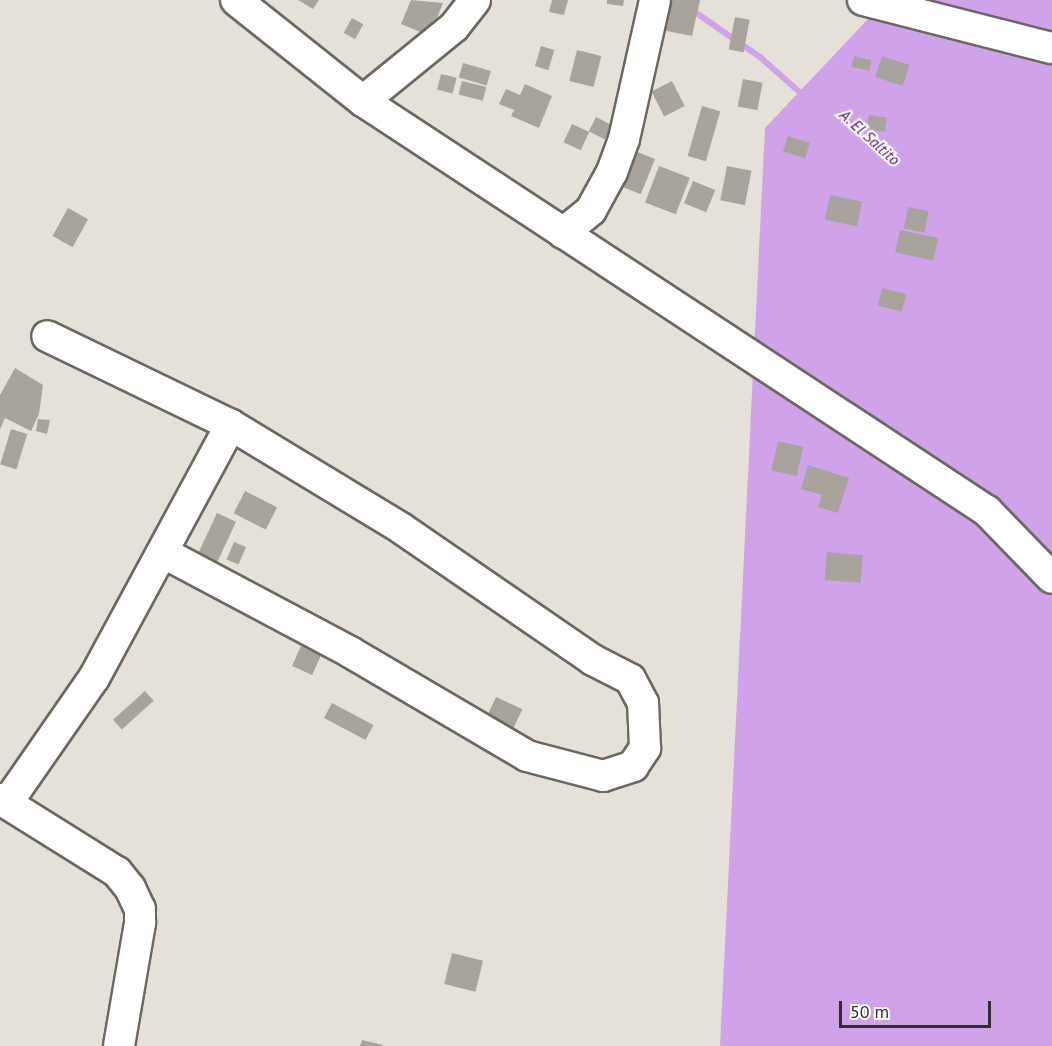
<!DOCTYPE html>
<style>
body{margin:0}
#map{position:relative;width:1052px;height:1046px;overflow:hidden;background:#e5e1d9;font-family:"PT Sans",sans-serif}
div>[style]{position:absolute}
.water>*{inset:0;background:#cfa2ea}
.stream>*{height:6px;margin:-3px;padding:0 3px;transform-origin:3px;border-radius:3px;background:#cfa2ea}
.building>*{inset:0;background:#a8a49c;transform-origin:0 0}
.roads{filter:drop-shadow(2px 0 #6c6861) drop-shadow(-2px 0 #6c6861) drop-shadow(0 2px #6c6861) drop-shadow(0 -2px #6c6861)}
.minor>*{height:30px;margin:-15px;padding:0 15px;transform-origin:15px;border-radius:15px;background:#fff}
span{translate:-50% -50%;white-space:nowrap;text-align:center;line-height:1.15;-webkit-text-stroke:4.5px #fff;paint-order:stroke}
.water-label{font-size:16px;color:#4e1569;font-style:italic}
.scale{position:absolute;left:839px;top:1001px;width:152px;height:27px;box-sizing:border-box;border:3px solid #312f2c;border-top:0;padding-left:8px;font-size:18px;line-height:21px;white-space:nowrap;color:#312f2c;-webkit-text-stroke:4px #fff;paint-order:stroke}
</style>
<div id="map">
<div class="water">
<i style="clip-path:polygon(886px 0,1052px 0,1052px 1046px,720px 1046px,765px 128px)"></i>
</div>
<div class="stream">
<i style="left:692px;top:10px;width:83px;rotate:34.7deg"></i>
<i style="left:760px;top:57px;width:60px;rotate:41.6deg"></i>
</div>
<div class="building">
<i style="clip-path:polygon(298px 0,319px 0,313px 9px)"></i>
<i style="clip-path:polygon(411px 0,443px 3px,430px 36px,401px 24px)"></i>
<i style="clip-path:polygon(552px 0,568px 0,564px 15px,549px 12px)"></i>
<i style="clip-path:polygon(607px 0,624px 0,623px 6px,607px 4px)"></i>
<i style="clip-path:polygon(669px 0,700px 0,692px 36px,662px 30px)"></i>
<i style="left:735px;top:17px;width:15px;height:33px;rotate:11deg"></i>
<i style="left:352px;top:18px;width:13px;height:17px;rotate:29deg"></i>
<i style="left:541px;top:46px;width:14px;height:21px;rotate:17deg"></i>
<i style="left:577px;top:50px;width:25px;height:32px;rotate:14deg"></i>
<i style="left:854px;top:56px;width:18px;height:11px;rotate:13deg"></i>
<i style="left:882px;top:56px;width:29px;height:22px;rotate:18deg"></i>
<i style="left:463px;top:63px;width:29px;height:15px;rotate:16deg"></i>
<i style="left:441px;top:74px;width:16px;height:16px;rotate:14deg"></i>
<i style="left:743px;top:79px;width:20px;height:28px;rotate:11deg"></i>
<i style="left:462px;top:81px;width:25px;height:14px;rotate:14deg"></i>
<i style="left:672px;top:81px;width:28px;height:23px;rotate:63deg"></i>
<i style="clip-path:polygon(525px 84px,552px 96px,539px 128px,511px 116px,514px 110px,499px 104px,506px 89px,520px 95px)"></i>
<i style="left:702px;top:106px;width:19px;height:52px;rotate:16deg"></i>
<i style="left:869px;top:115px;width:18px;height:14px;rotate:9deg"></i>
<i style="left:596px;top:117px;width:18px;height:16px;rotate:27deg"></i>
<i style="left:572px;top:124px;width:19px;height:20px;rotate:25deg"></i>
<i style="left:788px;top:136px;width:23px;height:16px;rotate:18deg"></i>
<i style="left:630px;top:149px;width:27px;height:38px;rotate:22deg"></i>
<i style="left:659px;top:166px;width:33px;height:39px;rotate:21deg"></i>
<i style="left:727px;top:166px;width:25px;height:35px;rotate:11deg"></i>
<i style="left:693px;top:181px;width:24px;height:24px;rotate:22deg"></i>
<i style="left:830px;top:195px;width:33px;height:25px;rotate:12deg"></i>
<i style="left:908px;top:207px;width:21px;height:22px;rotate:11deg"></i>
<i style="left:68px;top:208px;width:23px;height:32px;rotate:29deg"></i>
<i style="left:900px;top:230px;width:39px;height:23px;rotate:12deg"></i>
<i style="left:882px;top:288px;width:25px;height:18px;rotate:14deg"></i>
<i style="clip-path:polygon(15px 368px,43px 385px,39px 414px,31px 431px,5px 418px,0 429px,0 395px)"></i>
<i style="clip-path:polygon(38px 419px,50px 420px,47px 434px,36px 431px)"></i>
<i style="left:11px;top:429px;width:17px;height:37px;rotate:17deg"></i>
<i style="left:778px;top:441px;width:26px;height:30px;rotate:13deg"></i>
<i style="clip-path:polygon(808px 465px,849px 478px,838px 513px,818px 507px,822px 495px,801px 489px)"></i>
<i style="left:245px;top:491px;width:36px;height:25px;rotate:27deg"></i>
<i style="left:217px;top:513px;width:21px;height:48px;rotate:25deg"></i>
<i style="left:234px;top:542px;width:13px;height:19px;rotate:23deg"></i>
<i style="left:827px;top:552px;width:36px;height:28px;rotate:5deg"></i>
<i style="left:301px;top:646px;width:22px;height:22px;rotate:24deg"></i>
<i style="left:145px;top:691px;width:13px;height:43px;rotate:48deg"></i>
<i style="left:496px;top:697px;width:29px;height:25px;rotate:25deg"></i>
<i style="left:332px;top:703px;width:47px;height:17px;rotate:28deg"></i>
<i style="left:452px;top:953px;width:32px;height:32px;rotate:14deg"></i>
<i style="clip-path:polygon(362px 1040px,383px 1045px,382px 1046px,360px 1046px)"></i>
</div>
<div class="roads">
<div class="minor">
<i style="left:236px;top:0;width:162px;rotate:38.5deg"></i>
<i style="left:363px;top:101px;width:747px;rotate:33.31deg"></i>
<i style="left:987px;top:511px;width:93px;rotate:45.9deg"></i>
<i style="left:863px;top:0;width:195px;rotate:14.3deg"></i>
<i style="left:363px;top:101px;width:117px;rotate:-39.1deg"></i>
<i style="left:454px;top:27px;width:34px;rotate:-52deg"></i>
<i style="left:563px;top:233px;width:36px;rotate:-39deg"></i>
<i style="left:591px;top:210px;width:43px;rotate:-61.1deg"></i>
<i style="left:612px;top:172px;width:35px;rotate:-70deg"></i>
<i style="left:624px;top:139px;width:142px;rotate:-77.4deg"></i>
<i style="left:164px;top:553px;width:211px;rotate:28deg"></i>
<i style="left:350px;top:652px;width:205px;rotate:30.4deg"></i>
<i style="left:527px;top:756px;width:79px;rotate:14.7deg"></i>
<i style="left:603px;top:776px;width:32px;rotate:-18deg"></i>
<i style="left:633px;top:766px;width:22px;rotate:-56deg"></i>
<i style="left:645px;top:748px;width:45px;rotate:-92.5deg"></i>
<i style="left:643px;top:703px;width:27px;rotate:-118deg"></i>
<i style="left:630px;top:679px;width:42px;rotate:-152.8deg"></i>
<i style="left:593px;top:660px;width:233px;rotate:-145.5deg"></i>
<i style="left:401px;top:528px;width:199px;rotate:-148.8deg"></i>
<i style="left:0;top:799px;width:138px;rotate:32deg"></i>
<i style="left:117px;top:872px;width:21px;rotate:51deg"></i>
<i style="left:130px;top:888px;width:23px;rotate:65deg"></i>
<i style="left:140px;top:909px;width:14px;rotate:90deg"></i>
<i style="left:140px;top:923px;width:125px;rotate:99.7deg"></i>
<i style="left:7px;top:803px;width:152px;rotate:-55.2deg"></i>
<i style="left:94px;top:678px;width:288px;rotate:-61.6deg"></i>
<i style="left:231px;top:425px;width:204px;rotate:-154.2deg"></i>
</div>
</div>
<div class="water-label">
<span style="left:870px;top:137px;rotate:42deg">A. El Saltito</span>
</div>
<div class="scale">50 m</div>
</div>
